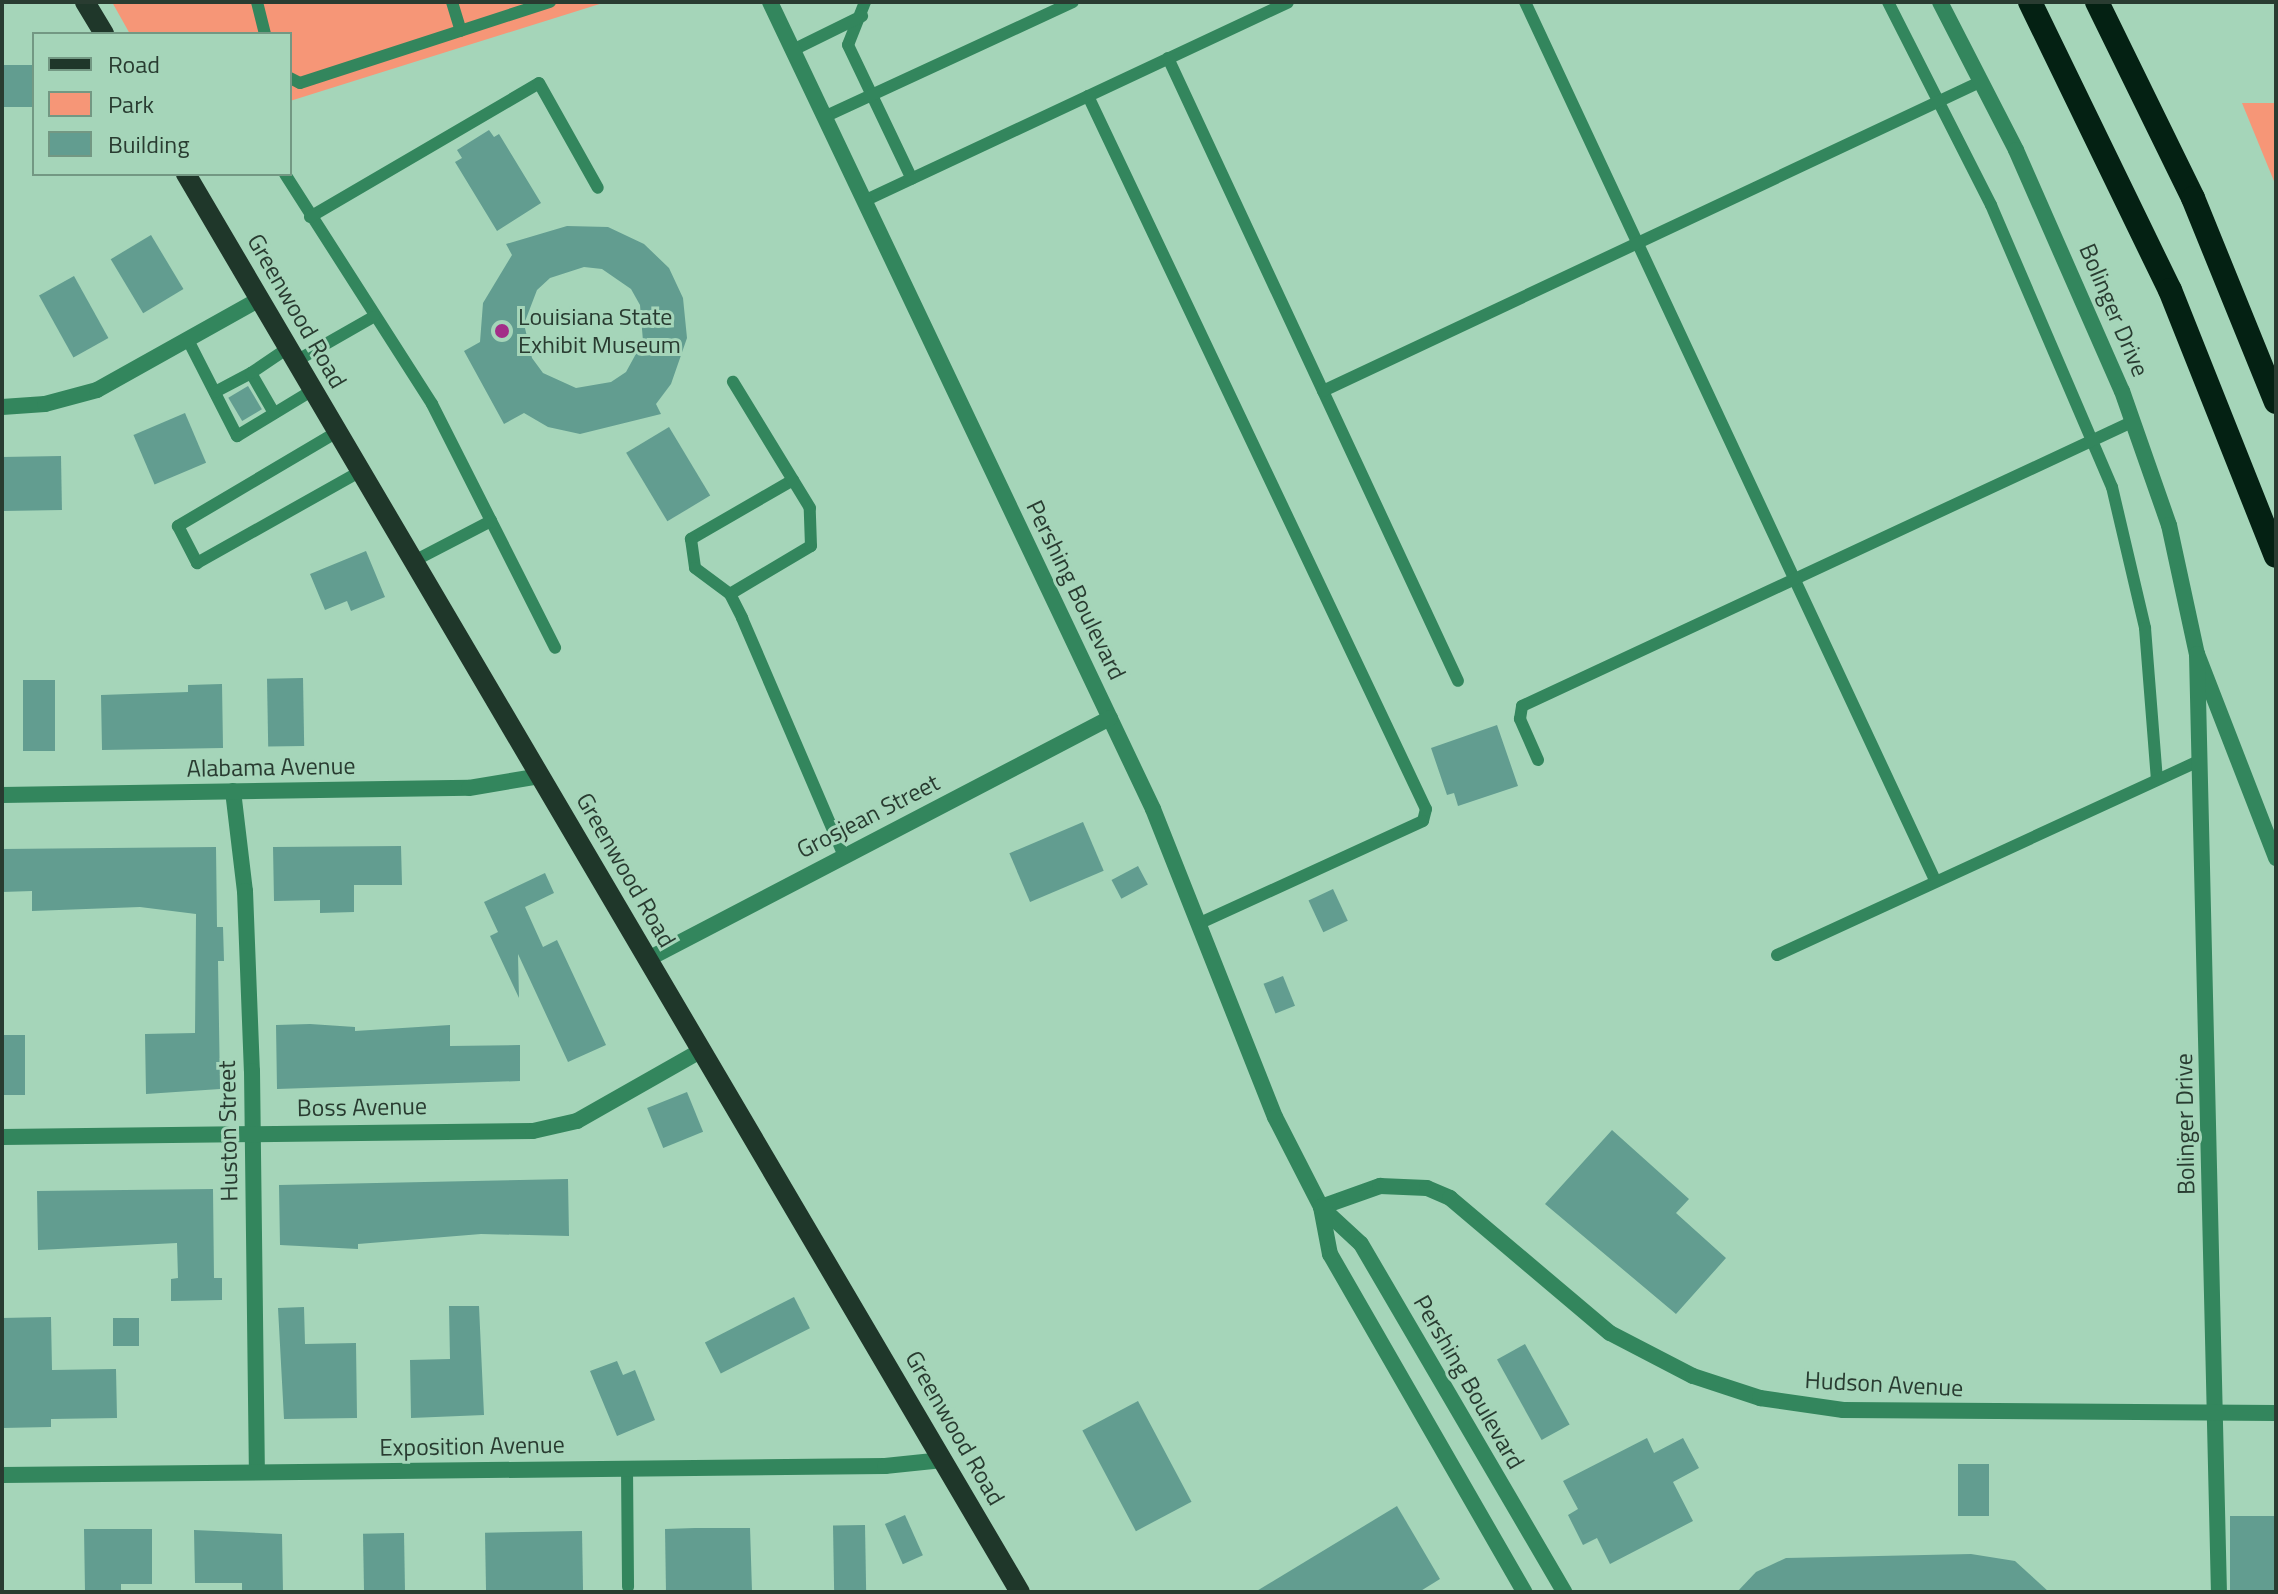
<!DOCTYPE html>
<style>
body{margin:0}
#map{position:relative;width:2278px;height:1594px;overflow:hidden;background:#a5d5b9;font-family:"Titillium Web",sans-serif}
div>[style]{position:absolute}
.green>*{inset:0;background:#f69677}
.building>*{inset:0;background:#629d90;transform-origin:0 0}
.service>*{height:12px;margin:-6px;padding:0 6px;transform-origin:6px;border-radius:6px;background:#33865d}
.minor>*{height:16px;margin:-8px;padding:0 8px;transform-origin:8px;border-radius:8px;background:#33865d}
.primary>*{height:20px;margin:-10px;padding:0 10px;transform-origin:10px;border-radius:10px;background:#1f372a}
.motorway>*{height:24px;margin:-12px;padding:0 12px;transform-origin:12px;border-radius:12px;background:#042113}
.dots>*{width:22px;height:22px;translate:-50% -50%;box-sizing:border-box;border:4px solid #a5d5b9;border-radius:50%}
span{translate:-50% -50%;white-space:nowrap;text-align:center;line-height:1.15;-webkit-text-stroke:6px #a5d5b9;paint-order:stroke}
.street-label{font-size:24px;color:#293c31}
.poi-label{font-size:24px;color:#293c31}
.left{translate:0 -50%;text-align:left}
.frame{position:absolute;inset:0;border:4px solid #293c31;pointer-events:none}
.legend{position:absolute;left:32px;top:32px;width:260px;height:144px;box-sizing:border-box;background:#a5d5b9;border:2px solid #739883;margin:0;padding:10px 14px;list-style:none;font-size:24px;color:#293c31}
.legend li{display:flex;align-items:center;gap:16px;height:40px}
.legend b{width:40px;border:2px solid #739883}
</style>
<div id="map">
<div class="green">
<i style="clip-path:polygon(112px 2px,606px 2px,290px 101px,290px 34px,130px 34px)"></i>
<i style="clip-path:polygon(2242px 103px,2276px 103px,2276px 186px)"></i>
</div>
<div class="building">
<i style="left:34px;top:65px;width:42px;height:32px;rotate:90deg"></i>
<i style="clip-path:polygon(489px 130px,494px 137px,499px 134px,541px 203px,497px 231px,455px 162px,462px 158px,457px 150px)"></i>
<i style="clip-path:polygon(evenodd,567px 226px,608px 227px,644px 244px,669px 268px,683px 298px,687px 338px,671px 384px,656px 404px,661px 414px,580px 434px,548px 427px,524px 413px,504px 424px,464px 351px,480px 342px,483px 303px,512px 255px,506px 244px,567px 226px,584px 267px,602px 269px,631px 289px,640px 305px,643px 341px,626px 372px,611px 382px,576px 388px,543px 373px,532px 358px,524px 324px,537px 290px,550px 278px,584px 267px)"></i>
<i style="left:151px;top:235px;width:63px;height:47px;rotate:59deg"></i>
<i style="left:74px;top:276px;width:71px;height:40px;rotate:61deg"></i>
<i style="left:248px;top:386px;width:27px;height:23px;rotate:59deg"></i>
<i style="left:185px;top:413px;width:54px;height:56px;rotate:67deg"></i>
<i style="left:669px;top:427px;width:80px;height:50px;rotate:59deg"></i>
<i style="left:61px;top:456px;width:54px;height:59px;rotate:89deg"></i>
<i style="clip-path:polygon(366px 551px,385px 597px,351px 611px,347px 601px,325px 610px,310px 574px)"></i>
<i style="left:303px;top:678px;width:68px;height:36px;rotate:89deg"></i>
<i style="left:23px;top:680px;width:32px;height:71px"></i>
<i style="clip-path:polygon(222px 684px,223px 748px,102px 750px,101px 695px,188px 692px,188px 685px)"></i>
<i style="clip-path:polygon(1497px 725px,1518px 786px,1458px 806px,1454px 793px,1447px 795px,1431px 748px)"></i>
<i style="left:1083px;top:822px;width:53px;height:80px;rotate:67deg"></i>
<i style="clip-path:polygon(401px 846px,402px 885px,354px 885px,354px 912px,320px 913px,320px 900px,274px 901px,273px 847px)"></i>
<i style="clip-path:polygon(216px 847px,217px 927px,223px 927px,224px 961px,218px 961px,220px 1089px,146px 1094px,145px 1034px,195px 1033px,196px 914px,140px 907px,32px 911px,32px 891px,2px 892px,2px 849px)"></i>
<i style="left:1138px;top:866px;width:21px;height:30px;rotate:62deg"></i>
<i style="clip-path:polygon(545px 873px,554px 893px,525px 907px,543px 947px,557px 940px,606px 1045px,568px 1062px,518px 954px,519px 998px,490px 936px,498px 932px,484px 902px)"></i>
<i style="left:1333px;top:889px;width:35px;height:27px;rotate:65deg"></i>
<i style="left:1283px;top:976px;width:32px;height:21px;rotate:68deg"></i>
<i style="clip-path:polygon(310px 1024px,355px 1027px,355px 1031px,450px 1025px,450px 1046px,520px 1045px,520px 1081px,277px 1089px,276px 1025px)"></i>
<i style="left:2px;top:1035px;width:23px;height:60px"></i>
<i style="left:687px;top:1092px;width:43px;height:43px;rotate:68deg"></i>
<i style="clip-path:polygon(1612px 1130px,1689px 1199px,1676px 1213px,1726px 1258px,1676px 1314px,1545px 1204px)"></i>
<i style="clip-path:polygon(568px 1179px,569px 1236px,481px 1234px,358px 1244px,358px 1249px,280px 1245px,279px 1185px)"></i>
<i style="clip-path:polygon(213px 1189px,214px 1278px,222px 1278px,222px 1300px,171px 1301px,171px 1279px,178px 1278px,177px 1243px,38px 1250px,37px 1191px)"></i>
<i style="left:794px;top:1297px;width:35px;height:100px;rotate:63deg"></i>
<i style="clip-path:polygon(449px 1306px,479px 1306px,484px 1415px,411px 1418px,410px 1360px,450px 1359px)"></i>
<i style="clip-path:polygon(304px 1307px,305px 1344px,356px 1343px,357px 1418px,284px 1419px,278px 1308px)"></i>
<i style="clip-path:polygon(51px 1317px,52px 1370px,116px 1369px,117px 1418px,51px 1419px,51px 1427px,2px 1428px,2px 1318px)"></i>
<i style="left:139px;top:1318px;width:28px;height:26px;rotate:90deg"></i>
<i style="left:1525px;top:1344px;width:92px;height:32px;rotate:61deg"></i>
<i style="clip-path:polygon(617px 1361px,623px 1375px,635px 1370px,655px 1420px,617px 1436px,590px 1371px)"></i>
<i style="left:1138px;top:1401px;width:114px;height:63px;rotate:62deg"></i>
<i style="clip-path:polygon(1647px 1438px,1654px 1453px,1683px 1438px,1699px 1468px,1673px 1482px,1693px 1521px,1610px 1564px,1597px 1538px,1583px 1545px,1568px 1515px,1578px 1509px,1563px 1481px)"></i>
<i style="left:1958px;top:1464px;width:31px;height:52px"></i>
<i style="clip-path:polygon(1397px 1506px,1440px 1579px,1419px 1592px,1255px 1592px)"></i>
<i style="left:905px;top:1515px;width:44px;height:22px;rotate:66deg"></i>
<i style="left:2276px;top:1516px;width:76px;height:46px;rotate:90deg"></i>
<i style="left:865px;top:1525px;width:67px;height:32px;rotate:89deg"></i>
<i style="clip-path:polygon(695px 1528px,750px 1528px,752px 1592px,666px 1592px,665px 1529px)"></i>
<i style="clip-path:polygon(84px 1529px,152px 1529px,152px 1584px,121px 1584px,121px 1592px,85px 1592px)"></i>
<i style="clip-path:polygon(194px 1530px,282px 1534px,283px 1592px,242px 1592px,242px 1583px,195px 1583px)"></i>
<i style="left:582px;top:1531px;width:61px;height:97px;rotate:89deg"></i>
<i style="left:404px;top:1533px;width:59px;height:41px;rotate:89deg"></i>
<i style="clip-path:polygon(1971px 1554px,2015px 1561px,2049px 1592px,1737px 1592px,1756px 1572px,1786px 1558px)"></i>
</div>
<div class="service">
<i style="left:257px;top:2px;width:33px;rotate:76deg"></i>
<i style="left:452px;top:2px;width:30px;rotate:73deg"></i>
<i style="left:865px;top:2px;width:46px;rotate:111.6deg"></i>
<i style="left:848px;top:45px;width:148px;rotate:64.5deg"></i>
<i style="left:1525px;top:2px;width:969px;rotate:64.97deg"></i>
<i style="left:1888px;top:2px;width:228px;rotate:63.1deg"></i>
<i style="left:1991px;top:205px;width:307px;rotate:66.8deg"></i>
<i style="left:2112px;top:487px;width:145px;rotate:76.8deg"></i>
<i style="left:2145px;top:628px;width:151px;rotate:85.5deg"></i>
<i style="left:793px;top:50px;width:77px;rotate:-26.2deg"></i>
<i style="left:1168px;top:58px;width:687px;rotate:65.04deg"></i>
<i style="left:290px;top:78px;width:11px;rotate:27deg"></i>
<i style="left:300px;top:83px;width:263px;rotate:-18deg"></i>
<i style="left:1088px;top:96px;width:789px;rotate:64.64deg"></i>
<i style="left:1426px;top:809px;width:12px;rotate:104deg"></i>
<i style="left:1423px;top:821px;width:247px;rotate:155.4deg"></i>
<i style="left:824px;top:117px;width:274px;rotate:-24.8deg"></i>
<i style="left:285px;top:174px;width:273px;rotate:57.4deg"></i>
<i style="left:432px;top:404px;width:273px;rotate:63.2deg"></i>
<i style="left:864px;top:201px;width:468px;rotate:-25.1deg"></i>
<i style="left:310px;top:217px;width:265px;rotate:-30.3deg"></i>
<i style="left:539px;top:83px;width:120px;rotate:60.7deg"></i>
<i style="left:188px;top:340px;width:108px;rotate:63deg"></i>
<i style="left:237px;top:436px;width:89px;rotate:-31.2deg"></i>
<i style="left:296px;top:361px;width:89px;rotate:-29.7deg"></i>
<i style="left:1323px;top:391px;width:728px;rotate:-25.19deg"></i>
<i style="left:215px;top:392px;width:41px;rotate:-27.8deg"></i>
<i style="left:274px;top:413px;width:46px;rotate:-119.9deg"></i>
<i style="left:251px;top:373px;width:45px;rotate:-34deg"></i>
<i style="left:337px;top:432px;width:185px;rotate:149.4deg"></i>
<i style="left:178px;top:526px;width:42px;rotate:62.8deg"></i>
<i style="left:197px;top:563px;width:188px;rotate:-29.3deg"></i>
<i style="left:793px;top:480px;width:118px;rotate:150deg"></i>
<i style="left:691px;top:539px;width:29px;rotate:82deg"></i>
<i style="left:695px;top:568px;width:44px;rotate:36.6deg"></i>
<i style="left:730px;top:594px;width:27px;rotate:63deg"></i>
<i style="left:742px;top:618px;width:259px;rotate:66.8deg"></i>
<i style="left:414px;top:561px;width:87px;rotate:-27.5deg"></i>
<i style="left:730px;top:594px;width:94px;rotate:-30.7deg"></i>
<i style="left:811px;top:546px;width:38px;rotate:-92deg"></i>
<i style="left:810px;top:508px;width:148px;rotate:-121.4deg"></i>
<i style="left:1538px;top:760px;width:45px;rotate:-113.7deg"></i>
<i style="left:1520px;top:719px;width:13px;rotate:-81deg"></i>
<i style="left:1522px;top:706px;width:675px;rotate:-24.97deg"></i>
<i style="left:1777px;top:955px;width:466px;rotate:-24.7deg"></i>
<i style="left:627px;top:1468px;width:119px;rotate:89.5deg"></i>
</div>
<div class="minor">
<i style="left:770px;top:2px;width:893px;rotate:64.61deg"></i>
<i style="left:1153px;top:809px;width:331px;rotate:68.4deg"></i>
<i style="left:1275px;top:1117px;width:101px;rotate:62.9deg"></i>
<i style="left:1321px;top:1207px;width:48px;rotate:79.2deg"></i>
<i style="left:1330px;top:1254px;width:390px;rotate:60.1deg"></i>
<i style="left:1940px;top:2px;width:166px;rotate:62.8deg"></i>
<i style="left:2016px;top:150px;width:263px;rotate:66.3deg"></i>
<i style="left:2122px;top:391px;width:142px;rotate:70.7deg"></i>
<i style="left:2169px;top:525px;width:132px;rotate:77.8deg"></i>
<i style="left:2197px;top:654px;width:219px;rotate:68.8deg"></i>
<i style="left:2px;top:407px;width:43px;rotate:-4deg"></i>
<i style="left:45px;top:404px;width:54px;rotate:-15.1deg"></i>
<i style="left:97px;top:390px;width:187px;rotate:-29.2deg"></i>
<i style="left:2197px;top:654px;width:938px;rotate:88.66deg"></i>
<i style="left:233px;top:791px;width:101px;rotate:83.2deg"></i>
<i style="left:245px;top:891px;width:180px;rotate:87.8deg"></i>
<i style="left:252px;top:1071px;width:400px;rotate:89.3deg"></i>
<i style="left:2px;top:795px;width:467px;rotate:-0.9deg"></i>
<i style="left:469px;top:788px;width:73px;rotate:-9.5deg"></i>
<i style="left:648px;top:959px;width:521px;rotate:-27.55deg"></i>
<i style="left:2px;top:1137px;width:531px;rotate:-0.65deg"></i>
<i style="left:533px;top:1131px;width:45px;rotate:-12.8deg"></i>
<i style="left:577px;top:1121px;width:144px;rotate:-29.6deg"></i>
<i style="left:1321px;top:1207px;width:63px;rotate:-19.6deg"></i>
<i style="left:1380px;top:1186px;width:47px;rotate:2.4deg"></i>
<i style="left:1427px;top:1188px;width:25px;rotate:23deg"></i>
<i style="left:1450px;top:1198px;width:209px;rotate:40.2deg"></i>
<i style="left:1610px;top:1333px;width:93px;rotate:27.4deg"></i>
<i style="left:1693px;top:1376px;width:71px;rotate:18.2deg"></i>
<i style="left:1760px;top:1398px;width:84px;rotate:8.2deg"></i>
<i style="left:1843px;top:1410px;width:433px;rotate:0.4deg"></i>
<i style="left:1321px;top:1207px;width:54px;rotate:42.8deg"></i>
<i style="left:1361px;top:1244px;width:403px;rotate:59.7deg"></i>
<i style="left:2px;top:1475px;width:883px;rotate:-0.58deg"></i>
<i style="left:885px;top:1466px;width:58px;rotate:-5.9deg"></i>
</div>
<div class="primary">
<i style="left:85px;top:2px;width:37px;rotate:59deg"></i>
<i style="left:186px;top:174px;width:1645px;rotate:59.54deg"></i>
</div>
<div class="motorway">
<i style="left:2030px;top:2px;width:320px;rotate:64.1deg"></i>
<i style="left:2170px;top:290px;width:286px;rotate:68.3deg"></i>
<i style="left:2097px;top:2px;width:218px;rotate:63.9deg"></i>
<i style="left:2193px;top:198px;width:220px;rotate:67.9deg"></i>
</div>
<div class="dots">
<i style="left:502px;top:331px;background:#a32e88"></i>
</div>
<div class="street-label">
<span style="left:2114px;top:310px;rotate:67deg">Bolinger Drive</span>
<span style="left:297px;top:311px;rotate:60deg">Greenwood Road</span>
<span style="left:1076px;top:590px;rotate:64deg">Pershing Boulevard</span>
<span style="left:271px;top:767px;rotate:-1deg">Alabama Avenue</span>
<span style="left:868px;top:816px;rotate:-27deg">Grosjean Street</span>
<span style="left:626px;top:870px;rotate:60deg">Greenwood Road</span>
<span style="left:362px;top:1107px;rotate:-1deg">Boss Avenue</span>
<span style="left:2185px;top:1124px;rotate:-91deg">Bolinger Drive</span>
<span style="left:228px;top:1131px;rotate:-91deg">Huston Street</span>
<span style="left:1469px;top:1382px;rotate:60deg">Pershing Boulevard</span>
<span style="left:1884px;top:1384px;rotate:3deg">Hudson Avenue</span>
<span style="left:955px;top:1428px;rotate:60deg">Greenwood Road</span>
<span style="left:472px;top:1446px;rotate:-1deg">Exposition Avenue</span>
</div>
<div class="poi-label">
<span class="left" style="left:518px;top:331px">Louisiana State<br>Exhibit Museum</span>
</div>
<div class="frame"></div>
<ul class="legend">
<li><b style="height:10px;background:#1f372a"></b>Road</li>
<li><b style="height:22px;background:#f69677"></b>Park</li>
<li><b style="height:22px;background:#629d90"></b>Building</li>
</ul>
</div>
